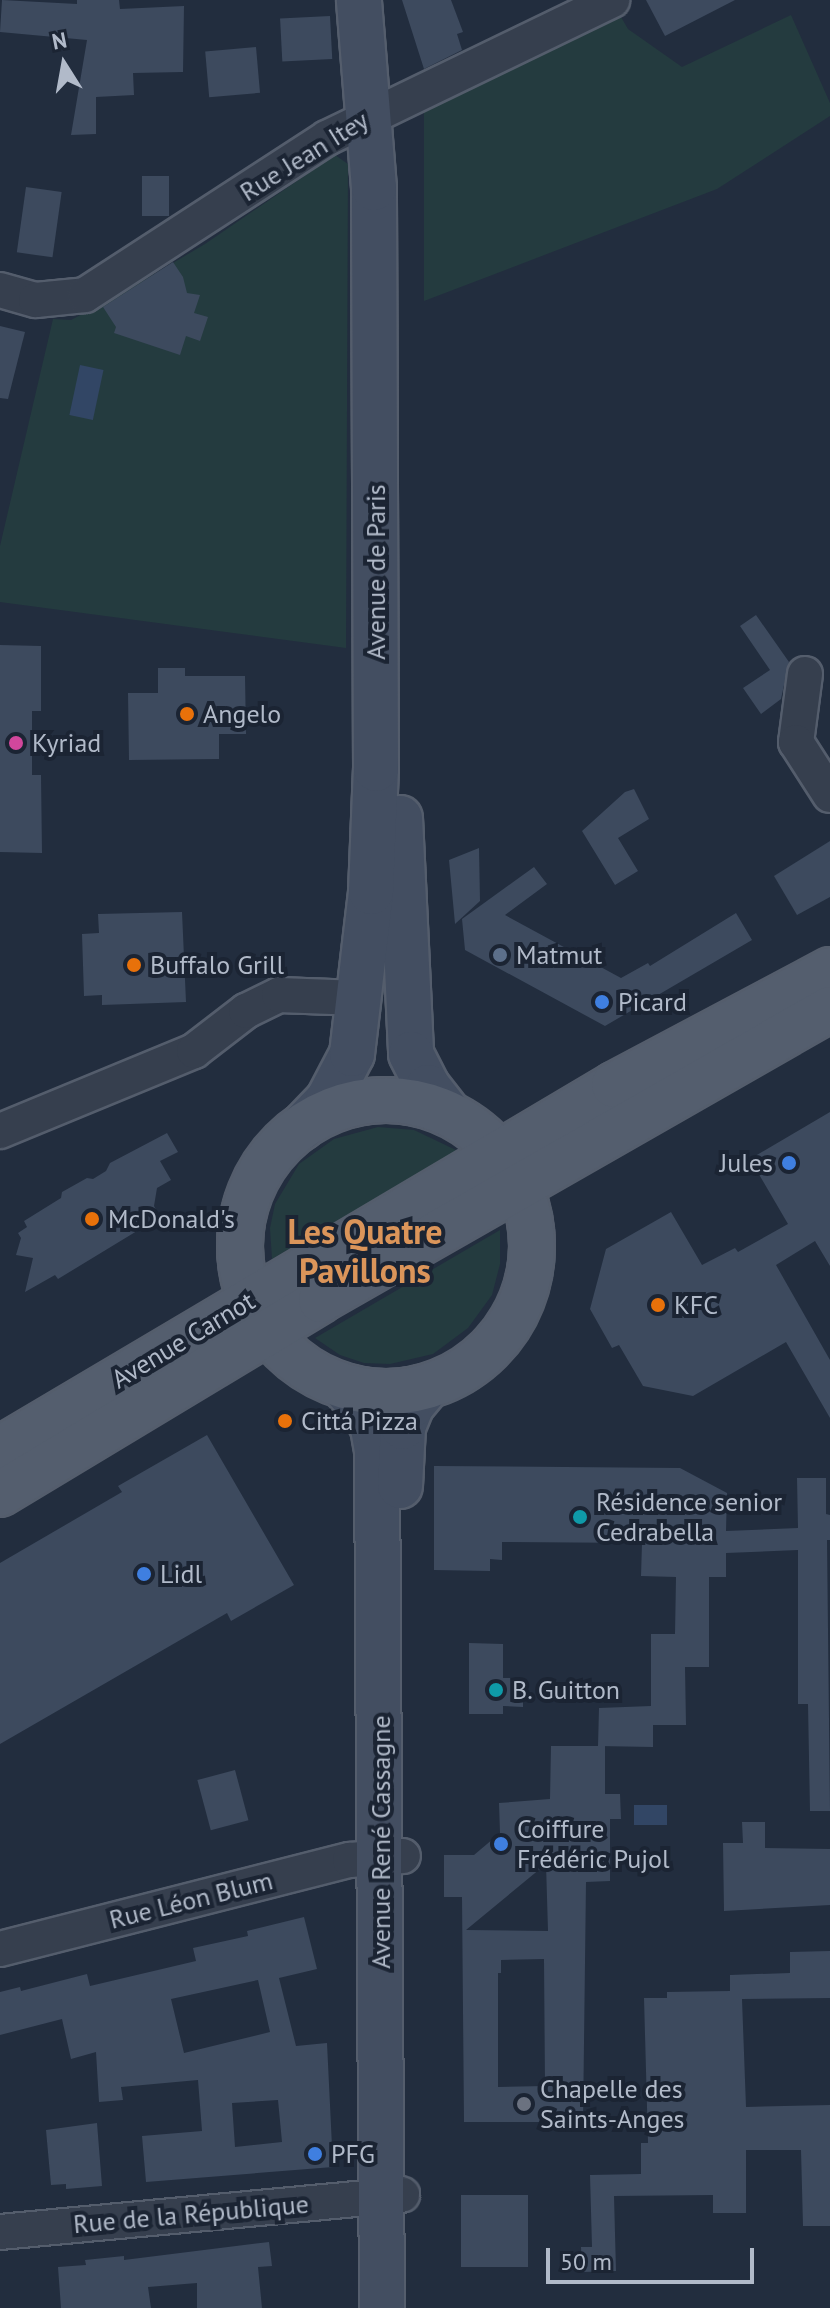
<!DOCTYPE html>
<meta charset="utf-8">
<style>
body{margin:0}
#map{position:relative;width:830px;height:2308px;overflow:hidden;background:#222d3e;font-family:"PT Sans",sans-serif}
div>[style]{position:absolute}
.green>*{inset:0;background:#243b3f}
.water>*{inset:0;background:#324665;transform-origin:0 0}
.building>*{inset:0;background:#3d4a5e;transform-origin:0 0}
.roads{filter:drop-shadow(2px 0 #545d6c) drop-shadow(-2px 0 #545d6c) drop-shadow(0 2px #545d6c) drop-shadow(0 -2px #545d6c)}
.minor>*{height:34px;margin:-17px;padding:0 17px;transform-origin:17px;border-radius:17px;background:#363f4e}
.secondary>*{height:44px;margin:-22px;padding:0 22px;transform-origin:22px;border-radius:22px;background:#434e61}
.primary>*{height:44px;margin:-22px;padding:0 22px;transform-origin:22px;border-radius:22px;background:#545e6e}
.primary>.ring{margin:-22px;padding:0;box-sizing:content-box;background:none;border:44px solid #545e6e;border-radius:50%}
.dots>*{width:22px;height:22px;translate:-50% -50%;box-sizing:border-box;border:4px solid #1b2433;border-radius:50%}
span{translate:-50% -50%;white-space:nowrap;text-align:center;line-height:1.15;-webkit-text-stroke:8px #1b2433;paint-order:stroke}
.street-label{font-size:26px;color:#b1bac9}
.poi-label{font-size:26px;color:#b1bac9}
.left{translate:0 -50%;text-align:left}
.right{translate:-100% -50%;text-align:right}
.district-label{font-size:34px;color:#db955a;font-weight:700}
.north{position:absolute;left:24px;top:24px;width:80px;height:80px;-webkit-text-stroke:6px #1b2433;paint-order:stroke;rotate:349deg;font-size:22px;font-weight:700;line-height:32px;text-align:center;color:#b1bac9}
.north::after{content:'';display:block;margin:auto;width:28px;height:36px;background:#b1bac9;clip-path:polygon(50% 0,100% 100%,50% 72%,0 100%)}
.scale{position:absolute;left:546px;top:2248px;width:208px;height:36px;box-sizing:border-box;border:4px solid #b1bac9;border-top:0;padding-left:10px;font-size:24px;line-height:28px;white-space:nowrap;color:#b1bac9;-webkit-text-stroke:6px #1b2433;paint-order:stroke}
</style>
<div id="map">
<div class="green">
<i style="clip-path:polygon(791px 15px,830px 103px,830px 116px,717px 189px,424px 301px,424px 112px,621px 17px,628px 29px,682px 67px)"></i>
<i style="clip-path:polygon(335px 155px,348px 164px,346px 648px,0 602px,0 546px,53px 319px,71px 320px,129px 289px,205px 244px)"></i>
<i style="clip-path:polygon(378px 1127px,414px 1130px,458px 1151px,272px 1259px,270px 1228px,275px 1204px,299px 1164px,334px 1139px)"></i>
<i style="clip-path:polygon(500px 1230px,500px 1264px,492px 1295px,468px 1328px,433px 1354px,390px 1364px,364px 1363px,340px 1355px,315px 1338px)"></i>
</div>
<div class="water">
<i style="left:80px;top:365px;width:24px;height:51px;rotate:12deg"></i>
<i style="left:634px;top:1805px;width:33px;height:20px"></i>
</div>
<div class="building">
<i style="clip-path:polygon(2px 0,77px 4px,77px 0,119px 0,120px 9px,184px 6px,183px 72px,133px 73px,134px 95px,96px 97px,96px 134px,71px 135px,87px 40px,0 32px)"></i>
<i style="clip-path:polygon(402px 0,451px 0,463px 32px,457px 34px,462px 50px,424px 69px)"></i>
<i style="clip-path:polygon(646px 0,735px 0,665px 36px)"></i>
<i style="left:330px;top:16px;width:43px;height:50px;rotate:87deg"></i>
<i style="left:256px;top:47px;width:46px;height:51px;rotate:85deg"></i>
<i style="left:142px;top:176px;width:27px;height:40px"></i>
<i style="left:26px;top:187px;width:36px;height:66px;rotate:8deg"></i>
<i style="clip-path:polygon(173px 262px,183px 277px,187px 293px,200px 295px,194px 313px,208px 317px,200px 341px,186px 336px,180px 355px,114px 333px,116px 327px,103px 307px)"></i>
<i style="clip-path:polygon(0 326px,25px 332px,8px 399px,0 398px)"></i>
<i style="clip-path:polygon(756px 615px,789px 662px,781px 699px,761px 714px,743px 688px,770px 670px,740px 626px)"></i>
<i style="clip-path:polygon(0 645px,41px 646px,41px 711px,32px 711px,32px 775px,41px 775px,42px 853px,0 852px)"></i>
<i style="clip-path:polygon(158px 668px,185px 668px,185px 676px,245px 676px,246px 734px,219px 734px,219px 759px,129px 760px,128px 693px,158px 693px)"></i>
<i style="clip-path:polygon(634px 789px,649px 819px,618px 838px,638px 871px,615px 885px,582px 831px,625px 792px)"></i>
<i style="clip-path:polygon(830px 841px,830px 897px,797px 915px,774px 876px)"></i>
<i style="clip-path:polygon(479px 848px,480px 901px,455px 924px,449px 860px)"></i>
<i style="clip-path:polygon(534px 867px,547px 884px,505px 915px,621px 978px,648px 963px,650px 966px,736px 913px,752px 940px,605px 1026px,465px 950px,462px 919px)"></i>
<i style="clip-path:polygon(182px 912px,186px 1002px,102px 1005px,102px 995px,84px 996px,82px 934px,99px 933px,98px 914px)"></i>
<i style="clip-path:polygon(830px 1112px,830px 1266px,815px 1241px,776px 1265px,830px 1360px,830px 1418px,786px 1342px,693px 1396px,643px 1386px,619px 1345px,612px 1348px,590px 1309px,606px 1249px,671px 1212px,702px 1265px,735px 1248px,738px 1252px,788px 1224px,750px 1159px)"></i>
<i style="clip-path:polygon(167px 1133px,178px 1152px,160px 1161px,171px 1180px,157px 1188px,154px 1206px,160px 1217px,58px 1279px,55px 1275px,25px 1292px,33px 1258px,16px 1255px,21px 1238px,18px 1233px,27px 1227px,24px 1221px,61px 1198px,62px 1192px,87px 1178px,93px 1179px,106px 1171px,110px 1163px)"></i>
<i style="clip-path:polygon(207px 1435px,294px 1585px,231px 1621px,227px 1613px,0 1744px,0 1563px,122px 1492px,118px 1486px)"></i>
<i style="clip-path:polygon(434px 1466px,680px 1468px,727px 1493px,726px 1531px,798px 1528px,797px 1478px,826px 1478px,826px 1514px,830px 1515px,830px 1540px,827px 1540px,830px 1811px,810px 1811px,808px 1704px,798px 1704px,798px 1550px,726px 1553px,726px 1577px,709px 1577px,709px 1667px,685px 1667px,686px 1725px,653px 1725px,653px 1747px,598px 1746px,599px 1708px,651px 1706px,651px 1634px,675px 1634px,676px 1577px,641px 1576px,642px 1543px,502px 1542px,502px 1560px,490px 1559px,490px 1571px,434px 1570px)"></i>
<i style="clip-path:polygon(469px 1643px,503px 1644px,503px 1678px,523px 1678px,523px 1707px,503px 1706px,503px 1714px,469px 1714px)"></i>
<i style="clip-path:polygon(evenodd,551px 1746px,605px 1746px,605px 1794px,620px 1794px,621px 1819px,610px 1819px,610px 1881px,586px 1882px,583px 2122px,464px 2122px,462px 1897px,444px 1897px,444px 1855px,474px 1855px,500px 1833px,499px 1803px,550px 1799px,551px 1746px,546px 1864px,548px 1931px,466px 1930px,546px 1864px,551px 1746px,544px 1959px,545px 2086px,498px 2087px,498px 1973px,501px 1973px,501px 1960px,544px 1959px)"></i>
<i style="left:235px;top:1770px;width:52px;height:39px;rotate:75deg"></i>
<i style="clip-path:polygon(742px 1822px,765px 1822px,765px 1848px,830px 1849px,830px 1905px,724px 1911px,723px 1843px,743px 1843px)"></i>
<i style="clip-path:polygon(evenodd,304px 1917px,317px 1969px,279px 1978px,296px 2046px,327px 2043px,333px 2167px,146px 2182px,142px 2136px,202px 2131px,198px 2080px,121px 2087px,123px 2100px,99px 2102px,96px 2052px,71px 2059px,62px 2019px,0 2035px,0 1992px,20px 1987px,21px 1991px,87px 1974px,90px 1986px,196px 1961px,193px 1948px,248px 1936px,247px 1931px,304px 1917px,258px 1980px,270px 2032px,184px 2053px,171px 1999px,258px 1980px,304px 1917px,278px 2100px,282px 2142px,235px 2147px,232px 2103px,278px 2100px)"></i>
<i style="clip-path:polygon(830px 1951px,830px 1998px,742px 1999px,746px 2107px,830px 2105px,830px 2226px,803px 2226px,801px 2150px,746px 2150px,746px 2213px,713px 2213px,713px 2195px,614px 2196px,616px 2271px,582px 2272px,581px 2247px,592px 2247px,590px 2175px,641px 2174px,641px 2143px,648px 2143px,644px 1998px,667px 1998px,667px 1992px,730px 1991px,730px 1975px,790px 1973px,790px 1952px)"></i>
<i style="clip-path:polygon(97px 2123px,102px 2186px,66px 2189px,66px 2184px,51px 2185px,46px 2130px)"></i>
<i style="left:528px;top:2195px;width:72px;height:67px;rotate:90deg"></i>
<i style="clip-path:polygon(269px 2242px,272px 2266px,258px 2267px,262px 2308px,197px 2308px,197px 2283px,148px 2287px,151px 2308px,61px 2308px,58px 2267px,86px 2265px,85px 2260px,124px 2256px,124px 2260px)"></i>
</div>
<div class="roads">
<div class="minor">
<i style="left:0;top:290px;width:37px;rotate:16deg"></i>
<i style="left:36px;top:300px;width:49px;rotate:-5.8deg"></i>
<i style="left:85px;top:295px;width:288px;rotate:-33deg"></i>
<i style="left:327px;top:138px;width:317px;rotate:-25.8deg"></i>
<i style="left:805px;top:674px;width:69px;rotate:97.5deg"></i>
<i style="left:796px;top:742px;width:63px;rotate:57.3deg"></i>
<i style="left:0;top:1131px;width:210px;rotate:-22.4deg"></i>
<i style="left:194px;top:1051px;width:66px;rotate:-37.6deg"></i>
<i style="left:246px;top:1011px;width:37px;rotate:-26deg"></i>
<i style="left:279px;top:995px;width:80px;rotate:2.1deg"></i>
<i style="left:0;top:1949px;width:361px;rotate:-14.3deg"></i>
<i style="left:350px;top:1860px;width:53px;rotate:-4.3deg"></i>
<i style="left:0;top:2232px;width:404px;rotate:-5.3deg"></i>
</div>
<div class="secondary">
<i style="left:400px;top:818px;width:236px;rotate:87.3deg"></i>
<i style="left:411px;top:1054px;width:37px;rotate:63deg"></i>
<i style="left:428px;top:1087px;width:34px;rotate:52deg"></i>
<i style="left:302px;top:1127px;width:37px;rotate:-46deg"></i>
<i style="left:328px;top:1100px;width:52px;rotate:-62.4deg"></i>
<i style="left:352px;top:1054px;width:163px;rotate:-83.3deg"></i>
<i style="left:371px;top:892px;width:123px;rotate:-87.7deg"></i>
<i style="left:376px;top:769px;width:581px;rotate:-90.2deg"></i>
<i style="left:374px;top:188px;width:189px;rotate:-94.6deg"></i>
<i style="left:343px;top:1386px;width:28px;rotate:48deg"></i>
<i style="left:362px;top:1407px;width:24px;rotate:62deg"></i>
<i style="left:373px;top:1428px;width:23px;rotate:80deg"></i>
<i style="left:377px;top:1451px;width:857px;rotate:89.67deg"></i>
<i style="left:400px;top:1486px;width:59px;rotate:-87.1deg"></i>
<i style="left:403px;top:1427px;width:24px;rotate:-68deg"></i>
<i style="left:412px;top:1405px;width:23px;rotate:-50deg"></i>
</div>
<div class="primary">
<i class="ring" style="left:240px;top:1100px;width:248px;height:248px"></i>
<i style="left:0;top:1449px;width:714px;rotate:-30.66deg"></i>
<i style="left:614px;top:1085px;width:245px;rotate:-28deg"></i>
<i style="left:0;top:1494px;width:375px;rotate:-31.1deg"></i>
<i style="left:321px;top:1300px;width:586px;rotate:-29.76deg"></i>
</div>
</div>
<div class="dots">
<i style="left:187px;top:714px;background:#e8710a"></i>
<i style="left:16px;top:743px;background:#d1479c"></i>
<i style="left:500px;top:955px;background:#5c6f8a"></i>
<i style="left:134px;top:965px;background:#e8710a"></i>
<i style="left:602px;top:1002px;background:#3f7fe0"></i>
<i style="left:789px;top:1163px;background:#3f7fe0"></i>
<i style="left:92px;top:1219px;background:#e8710a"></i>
<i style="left:658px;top:1305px;background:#e8710a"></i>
<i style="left:285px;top:1421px;background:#e8710a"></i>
<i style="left:580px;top:1517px;background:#0f9aa8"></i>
<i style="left:144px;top:1574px;background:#3f7fe0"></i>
<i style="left:496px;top:1690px;background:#0f9aa8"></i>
<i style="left:501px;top:1844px;background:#3f7fe0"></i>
<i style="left:524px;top:2104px;background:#6b7280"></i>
<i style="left:315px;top:2154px;background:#3f7fe0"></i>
</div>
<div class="street-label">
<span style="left:304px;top:156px;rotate:-32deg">Rue Jean Itey</span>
<span style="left:376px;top:572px;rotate:-90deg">Avenue de Paris</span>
<span style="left:183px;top:1340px;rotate:-31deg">Avenue Carnot</span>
<span style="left:381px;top:1842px;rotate:-90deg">Avenue René Cassagne</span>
<span style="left:191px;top:1900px;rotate:-14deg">Rue Léon Blum</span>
<span style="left:191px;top:2214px;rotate:-5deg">Rue de la République</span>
</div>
<div class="poi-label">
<span class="left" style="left:203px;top:714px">Angelo</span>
<span class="left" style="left:32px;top:743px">Kyriad</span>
<span class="left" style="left:516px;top:955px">Matmut</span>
<span class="left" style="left:150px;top:965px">Buffalo Grill</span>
<span class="left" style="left:618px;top:1002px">Picard</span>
<span class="right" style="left:773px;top:1163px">Jules</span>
<span class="left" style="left:108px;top:1219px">McDonald's</span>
<span class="left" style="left:674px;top:1305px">KFC</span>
<span class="left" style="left:301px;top:1421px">Cittá Pizza</span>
<span class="left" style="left:596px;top:1517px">Résidence senior<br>Cedrabella</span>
<span class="left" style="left:160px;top:1574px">Lidl</span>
<span class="left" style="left:512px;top:1690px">B. Guitton</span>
<span class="left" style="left:517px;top:1844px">Coiffure<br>Frédéric Pujol</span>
<span class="left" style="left:540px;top:2104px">Chapelle des<br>Saints-Anges</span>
<span class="left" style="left:331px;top:2154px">PFG</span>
</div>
<div class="district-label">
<span style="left:365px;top:1251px">Les Quatre<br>Pavillons</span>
</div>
<div class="north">N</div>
<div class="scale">50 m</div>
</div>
